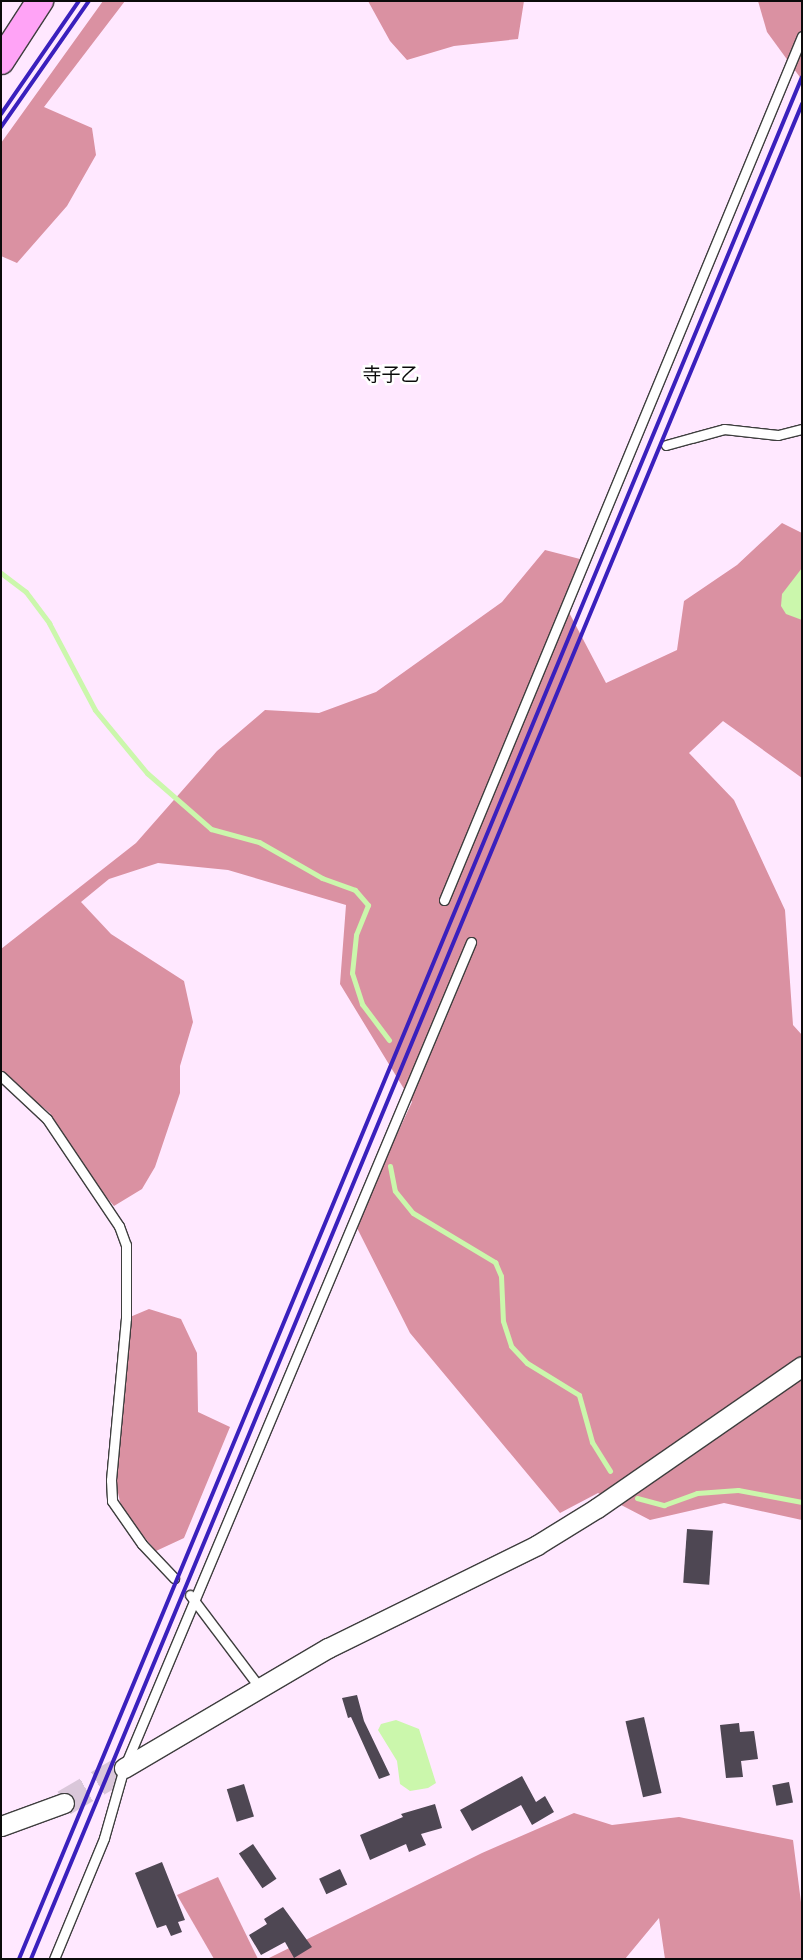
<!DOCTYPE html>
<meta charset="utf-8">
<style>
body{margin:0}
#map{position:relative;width:803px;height:1960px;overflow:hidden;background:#ffe8ff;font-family:Georgia,"Noto Sans JP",serif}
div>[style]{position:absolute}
.forest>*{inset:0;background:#da91a2}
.water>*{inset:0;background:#cbf7ac}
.stream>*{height:5px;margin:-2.5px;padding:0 2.5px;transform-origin:2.5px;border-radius:2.5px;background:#cbf7ac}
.building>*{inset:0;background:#4e4753;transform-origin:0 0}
.secondary-tunnel>*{height:26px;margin-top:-13px;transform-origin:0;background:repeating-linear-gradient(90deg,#dac7da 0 26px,transparent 0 39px)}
.roads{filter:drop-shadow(1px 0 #3e3e3e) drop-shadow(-1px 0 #3e3e3e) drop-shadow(0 1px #3e3e3e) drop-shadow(0 -1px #3e3e3e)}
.lane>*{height:9px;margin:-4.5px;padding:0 4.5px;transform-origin:4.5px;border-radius:4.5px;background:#fff}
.street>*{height:19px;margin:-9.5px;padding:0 9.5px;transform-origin:9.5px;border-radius:9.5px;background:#fff}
.secondary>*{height:26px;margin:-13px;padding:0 13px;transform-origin:13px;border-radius:13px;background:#ffa3f6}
.rail>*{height:4px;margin:-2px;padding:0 2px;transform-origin:2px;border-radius:2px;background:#3a20bd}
span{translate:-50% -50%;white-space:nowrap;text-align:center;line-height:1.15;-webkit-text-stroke:5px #fff;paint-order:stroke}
.quarter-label{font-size:19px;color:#0b0b0b}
.frame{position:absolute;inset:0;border:2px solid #0b0b0b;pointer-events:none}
</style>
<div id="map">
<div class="forest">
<i style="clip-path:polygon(103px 1px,125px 1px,44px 107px,92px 128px,96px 155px,67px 206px,17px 263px,1px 256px,1px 143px)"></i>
<i style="clip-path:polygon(368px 1px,524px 1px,518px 39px,454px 46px,407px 60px,390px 41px)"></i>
<i style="clip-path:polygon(758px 1px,802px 1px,802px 80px,767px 32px)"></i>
<i style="clip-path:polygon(782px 523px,802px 533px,802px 778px,723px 721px,689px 753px,734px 800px,785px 910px,793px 1025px,802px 1035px,802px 1520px,724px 1503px,650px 1520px,598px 1493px,560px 1513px,410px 1333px,355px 1224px,412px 1102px,340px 984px,346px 905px,228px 870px,158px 863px,109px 879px,81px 902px,111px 934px,184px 981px,193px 1022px,180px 1066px,180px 1093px,155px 1167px,142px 1189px,114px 1206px,85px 1172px,50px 1113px,1px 1073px,1px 949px,136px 843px,217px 751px,265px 710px,319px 713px,376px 692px,502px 602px,545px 550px,580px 559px,563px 601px,606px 683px,677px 650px,684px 601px,737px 565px)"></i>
<i style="clip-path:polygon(149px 1309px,181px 1319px,197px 1353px,198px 1412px,230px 1427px,184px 1538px,156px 1551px,122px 1511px,115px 1479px,130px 1317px)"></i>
<i style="clip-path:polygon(574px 1813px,612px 1825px,679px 1817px,793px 1840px,802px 1910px,802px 1959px,665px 1959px,659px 1918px,625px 1959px,267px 1959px,482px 1853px)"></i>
<i style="clip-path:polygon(218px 1877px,258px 1959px,214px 1959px,177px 1895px)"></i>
</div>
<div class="water">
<i style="clip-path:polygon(802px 568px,802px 620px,786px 614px,781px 606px,782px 594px)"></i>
<i style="clip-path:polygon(396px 1720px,419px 1729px,436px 1783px,428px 1788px,410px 1791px,400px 1784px,397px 1761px,378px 1730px,381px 1724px)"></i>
</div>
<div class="stream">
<i style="left:1px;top:573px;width:31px;rotate:37deg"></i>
<i style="left:26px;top:592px;width:39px;rotate:53deg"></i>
<i style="left:49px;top:623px;width:98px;rotate:62.1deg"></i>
<i style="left:95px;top:710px;width:82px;rotate:50.5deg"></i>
<i style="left:147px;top:773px;width:85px;rotate:41.2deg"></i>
<i style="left:211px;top:829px;width:50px;rotate:15.2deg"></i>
<i style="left:259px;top:842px;width:73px;rotate:29.7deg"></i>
<i style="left:322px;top:878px;width:35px;rotate:20deg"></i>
<i style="left:355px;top:890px;width:20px;rotate:49deg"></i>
<i style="left:368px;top:905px;width:32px;rotate:112deg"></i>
<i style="left:356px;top:935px;width:38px;rotate:96deg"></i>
<i style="left:352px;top:973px;width:33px;rotate:72deg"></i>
<i style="left:362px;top:1004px;width:45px;rotate:53.1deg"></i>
<i style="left:390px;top:1166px;width:25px;rotate:79deg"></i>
<i style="left:395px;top:1191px;width:28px;rotate:51deg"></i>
<i style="left:413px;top:1213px;width:96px;rotate:30.9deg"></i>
<i style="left:495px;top:1262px;width:15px;rotate:67deg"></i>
<i style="left:501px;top:1276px;width:45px;rotate:87.5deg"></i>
<i style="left:503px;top:1321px;width:26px;rotate:72deg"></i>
<i style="left:511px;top:1346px;width:23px;rotate:47deg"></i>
<i style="left:527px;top:1363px;width:61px;rotate:31.6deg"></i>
<i style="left:579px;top:1395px;width:49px;rotate:74.5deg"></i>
<i style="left:592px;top:1442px;width:34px;rotate:58deg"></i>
<i style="left:637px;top:1498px;width:28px;rotate:15deg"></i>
<i style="left:664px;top:1505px;width:35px;rotate:-20deg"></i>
<i style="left:697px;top:1493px;width:41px;rotate:-4.2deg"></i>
<i style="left:738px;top:1490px;width:65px;rotate:10.6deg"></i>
</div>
<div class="building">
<i style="left:687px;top:1529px;width:26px;height:54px;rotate:4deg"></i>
<i style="clip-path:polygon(357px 1695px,364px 1721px,390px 1775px,379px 1779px,351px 1717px,348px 1718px,342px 1698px)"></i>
<i style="left:644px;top:1717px;width:78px;height:19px;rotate:77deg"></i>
<i style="clip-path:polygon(739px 1723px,740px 1732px,754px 1731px,758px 1759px,741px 1761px,743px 1777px,726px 1778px,720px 1725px)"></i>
<i style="clip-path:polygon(522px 1776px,536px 1802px,545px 1796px,554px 1812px,532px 1825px,521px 1805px,472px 1831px,460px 1810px)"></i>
<i style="left:789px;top:1782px;width:21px;height:17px;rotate:79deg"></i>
<i style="left:244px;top:1784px;width:34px;height:18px;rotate:73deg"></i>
<i style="clip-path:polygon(435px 1804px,442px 1828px,421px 1834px,426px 1845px,409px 1852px,406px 1844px,370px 1860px,360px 1835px,403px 1817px,401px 1814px)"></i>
<i style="left:253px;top:1844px;width:42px;height:17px;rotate:56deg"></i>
<i style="clip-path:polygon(162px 1862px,185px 1920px,178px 1922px,182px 1932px,171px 1936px,166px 1925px,157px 1928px,135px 1873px)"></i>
<i style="left:340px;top:1869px;width:17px;height:23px;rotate:65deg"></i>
<i style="clip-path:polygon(283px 1907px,312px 1947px,294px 1958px,285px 1942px,261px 1955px,249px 1935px,267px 1924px,264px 1919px)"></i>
</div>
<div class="secondary-tunnel">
<i style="left:64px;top:1803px;width:69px;rotate:-30.3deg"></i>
</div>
<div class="roads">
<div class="lane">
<i style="left:666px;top:445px;width:60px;rotate:-15.4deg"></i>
<i style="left:724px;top:429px;width:54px;rotate:6.3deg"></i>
<i style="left:778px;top:435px;width:25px;rotate:-14deg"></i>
<i style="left:444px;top:900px;width:935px;rotate:-67.49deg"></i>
<i style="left:1px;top:1076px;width:63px;rotate:43.1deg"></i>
<i style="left:47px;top:1119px;width:129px;rotate:56.1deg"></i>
<i style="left:119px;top:1226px;width:20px;rotate:70deg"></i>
<i style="left:126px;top:1245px;width:73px;rotate:90deg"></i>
<i style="left:126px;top:1318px;width:163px;rotate:95.3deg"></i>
<i style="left:111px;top:1480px;width:21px;rotate:87deg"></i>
<i style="left:112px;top:1501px;width:52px;rotate:55.1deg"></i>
<i style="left:142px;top:1544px;width:47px;rotate:46.7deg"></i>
<i style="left:190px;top:1595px;width:116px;rotate:53deg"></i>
<i style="left:54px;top:1959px;width:131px;rotate:-67.5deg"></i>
<i style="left:104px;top:1838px;width:73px;rotate:-74.1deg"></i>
<i style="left:124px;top:1768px;width:896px;rotate:-67.21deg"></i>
</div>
<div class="street">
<i style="left:124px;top:1768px;width:237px;rotate:-30.5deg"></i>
<i style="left:328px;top:1648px;width:233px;rotate:-26.2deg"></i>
<i style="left:537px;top:1545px;width:70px;rotate:-31.7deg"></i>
<i style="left:597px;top:1508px;width:249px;rotate:-34.7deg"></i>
<i style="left:1px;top:1826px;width:67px;rotate:-20.1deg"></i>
</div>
<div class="secondary">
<i style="left:1px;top:61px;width:72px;rotate:-57deg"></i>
</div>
</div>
<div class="rail">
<i style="left:1px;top:114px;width:137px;rotate:-55.4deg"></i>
<i style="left:1px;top:127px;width:154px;rotate:-55.1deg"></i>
<i style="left:19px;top:1959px;width:2038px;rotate:-67.41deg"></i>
<i style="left:31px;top:1959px;width:2009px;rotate:-67.43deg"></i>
</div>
<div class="quarter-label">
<span style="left:391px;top:373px">寺子乙</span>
</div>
<div class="frame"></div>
</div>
